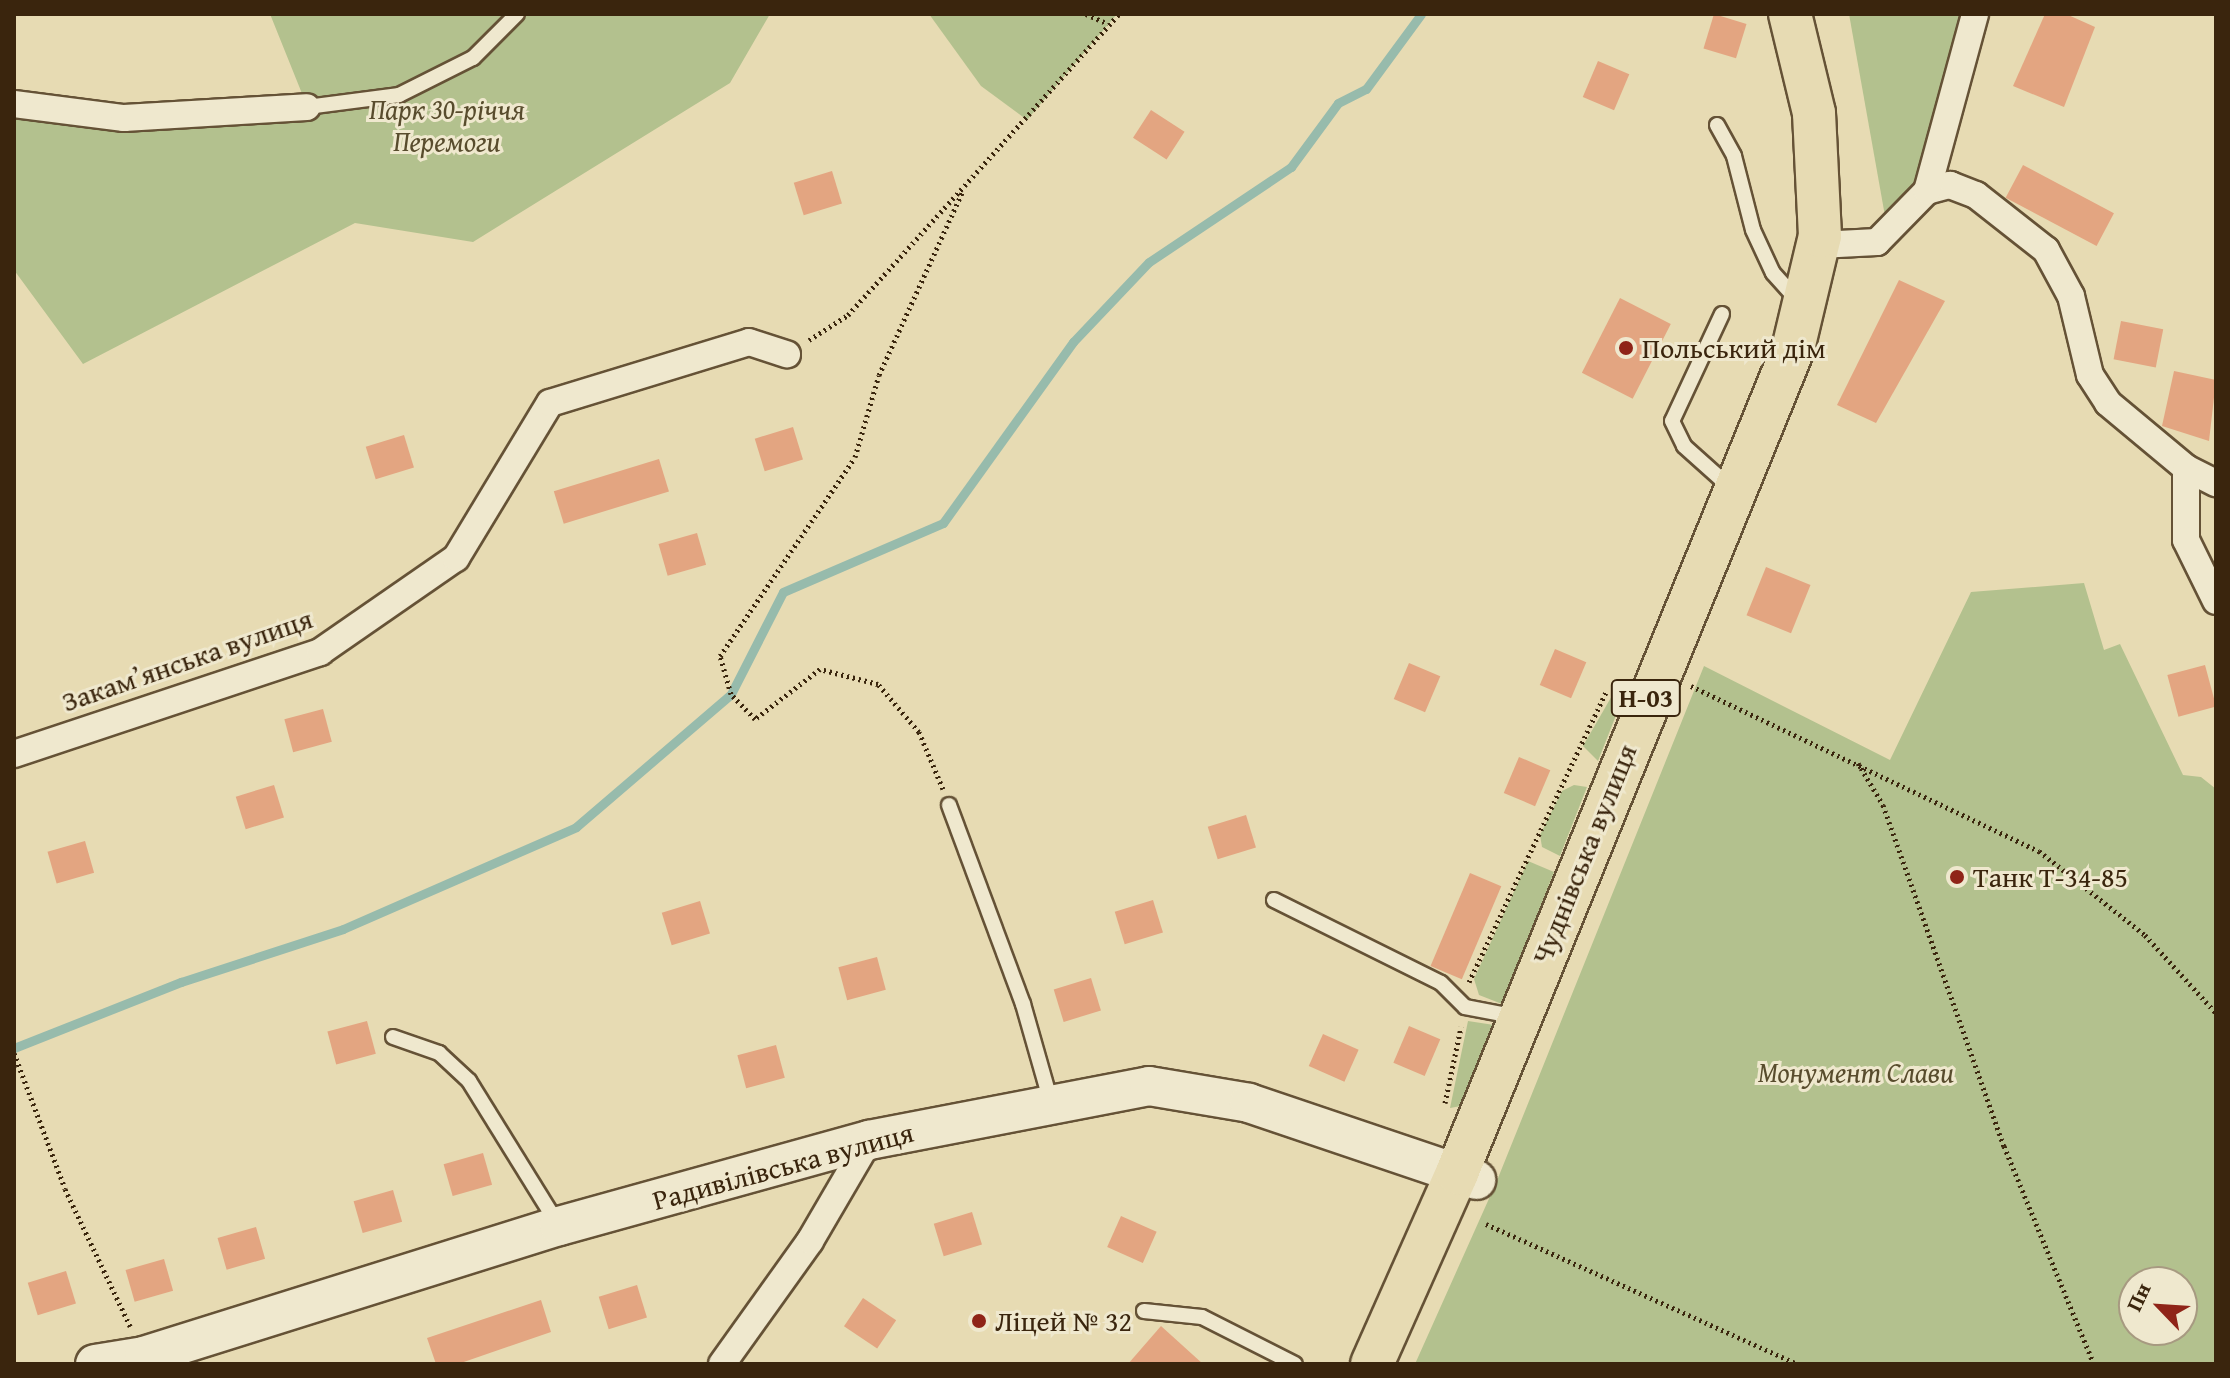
<!DOCTYPE html>
<meta charset="utf-8">
<style>
body{margin:0}
#map{position:relative;width:2230px;height:1378px;overflow:hidden;background:#e7dbb3;font-family:"Gentium Book Plus",serif}
div>[style]{position:absolute}
.green>*{inset:0;background:#b3c18e}
.stream>*{height:9px;margin:-4.5px;padding:0 4.5px;transform-origin:4.5px;border-radius:4.5px;background:#97bbac}
.building>*{inset:0;background:#e3a581;transform-origin:0 0}
.path>*{height:5px;margin-top:-2.5px;transform-origin:0;background:repeating-linear-gradient(90deg,#3a250d 0 2px,transparent 0 6px)}
.roads{filter:drop-shadow(2px 0 #655236) drop-shadow(-2px 0 #655236) drop-shadow(0 2px #655236) drop-shadow(0 -2px #655236)}
.lane>*{height:14px;margin:-7px;padding:0 7px;transform-origin:7px;border-radius:7px;background:#efe8ce}
.street>*{height:26px;margin:-13px;padding:0 13px;transform-origin:13px;border-radius:13px;background:#efe8ce}
.secondary>*{height:38px;margin:-19px;padding:0 19px;transform-origin:19px;border-radius:19px;background:#efe8ce}
.primary>*{height:42px;margin:-21px;padding:0 21px;transform-origin:21px;border-radius:21px;background:#e7dbb3}
.dots>*{width:22px;height:22px;translate:-50% -50%;box-sizing:border-box;border:4px solid #efe8ce;border-radius:50%}
span{translate:-50% -50%;white-space:nowrap;text-align:center;line-height:1.15;-webkit-text-stroke:6px #efe8ce;paint-order:stroke}
.shield-label span{padding:2px 6px;background:#efe8ce;border:2px solid;border-radius:6px;-webkit-text-stroke-width:0}
.shield-label{font-size:26px;color:#3a250d;font-weight:700}
.park-label{font-size:28px;color:#584c2d;font-style:italic}
.poi-label{font-size:28px;color:#3a250d}
.left{translate:0 -50%;text-align:left}
.street-label{font-size:28px;color:#3a250d}
.frame{position:absolute;inset:0;border:16px solid #3a250d;pointer-events:none}
.north{position:absolute;left:2118px;top:1266px;width:80px;height:80px;box-sizing:border-box;background:#efe8ce;border:2px solid #a79a81;border-radius:50%;rotate:295deg;font-size:22px;font-weight:700;line-height:32px;text-align:center;color:#3a250d}
.north::after{content:'';display:block;margin:auto;width:28px;height:36px;background:#8f2418;clip-path:polygon(50% 0,100% 100%,50% 72%,0 100%)}
</style>
<div id="map">
<div class="green">
<i style="clip-path:polygon(270px 14px,770px 14px,730px 83px,473px 242px,355px 223px,83px 364px,14px 270px,14px 104px,124px 118px,307px 106px)"></i>
<i style="clip-path:polygon(929px 14px,1117px 14px,1027px 120px,981px 86px)"></i>
<i style="clip-path:polygon(1849px 14px,1962px 14px,1917px 177px,1898px 210px,1885px 216px)"></i>
<i style="clip-path:polygon(evenodd,2084px 583px,2104px 650px,2120px 644px,2183px 775px,2201px 777px,2216px 789px,2216px 1364px,1415px 1364px,1496px 1183px,1704px 666px,1890px 760px,1971px 592px,2084px 583px,2134px 1282px,2182px 1282px,2182px 1330px,2134px 1330px,2134px 1282px)"></i>
<i style="clip-path:polygon(1613px 694px,1624px 695px,1598px 761px,1583px 746px)"></i>
<i style="clip-path:polygon(1574px 785px,1587px 787px,1560px 856px,1542px 847px,1540px 835px,1562px 791px)"></i>
<i style="clip-path:polygon(1528px 861px,1554px 872px,1502px 1004px,1479px 995px,1474px 979px)"></i>
<i style="clip-path:polygon(1468px 1021px,1494px 1025px,1461px 1106px,1450px 1108px)"></i>
</div>
<div class="stream">
<i style="left:14px;top:1048px;width:180px;rotate:-21.6deg"></i>
<i style="left:181px;top:982px;width:170px;rotate:-18.1deg"></i>
<i style="left:343px;top:929px;width:254px;rotate:-23.6deg"></i>
<i style="left:576px;top:827px;width:204px;rotate:-40.6deg"></i>
<i style="left:731px;top:694px;width:114px;rotate:-63deg"></i>
<i style="left:783px;top:592px;width:174px;rotate:-23.3deg"></i>
<i style="left:943px;top:523px;width:223px;rotate:-54.3deg"></i>
<i style="left:1073px;top:342px;width:110px;rotate:-46.5deg"></i>
<i style="left:1149px;top:262px;width:171px;rotate:-33.8deg"></i>
<i style="left:1291px;top:167px;width:79px;rotate:-53.7deg"></i>
<i style="left:1338px;top:103px;width:31px;rotate:-27deg"></i>
<i style="left:1366px;top:89px;width:93px;rotate:-53.7deg"></i>
</div>
<div class="building">
<i style="left:1714px;top:14px;width:34px;height:36px;rotate:17deg"></i>
<i style="clip-path:polygon(2045px 14px,2066px 14px,2095px 27px,2064px 107px,2013px 86px)"></i>
<i style="left:1598px;top:61px;width:34px;height:39px;rotate:23deg"></i>
<i style="left:1151px;top:110px;width:40px;height:33px;rotate:33deg"></i>
<i style="left:2023px;top:165px;width:103px;height:37px;rotate:28deg"></i>
<i style="left:832px;top:171px;width:34px;height:40px;rotate:73deg"></i>
<i style="clip-path:polygon(1899px 280px,1945px 301px,1876px 423px,1837px 405px)"></i>
<i style="left:1620px;top:298px;width:57px;height:84px;rotate:27deg"></i>
<i style="left:2121px;top:321px;width:43px;height:39px;rotate:11deg"></i>
<i style="clip-path:polygon(2174px 371px,2216px 380px,2209px 441px,2162px 426px)"></i>
<i style="left:793px;top:427px;width:34px;height:40px;rotate:73deg"></i>
<i style="left:404px;top:435px;width:34px;height:40px;rotate:73deg"></i>
<i style="left:659px;top:459px;width:34px;height:110px;rotate:73deg"></i>
<i style="left:697px;top:533px;width:33px;height:40px;rotate:74deg"></i>
<i style="left:1766px;top:567px;width:48px;height:52px;rotate:22deg"></i>
<i style="left:1555px;top:649px;width:34px;height:39px;rotate:23deg"></i>
<i style="left:1409px;top:663px;width:34px;height:39px;rotate:23deg"></i>
<i style="left:2205px;top:665px;width:43px;height:39px;rotate:75deg"></i>
<i style="left:323px;top:709px;width:34px;height:40px;rotate:75deg"></i>
<i style="left:1519px;top:757px;width:34px;height:39px;rotate:23deg"></i>
<i style="left:274px;top:785px;width:34px;height:40px;rotate:73deg"></i>
<i style="left:1246px;top:815px;width:34px;height:40px;rotate:73deg"></i>
<i style="left:85px;top:841px;width:33px;height:39px;rotate:74deg"></i>
<i style="left:1470px;top:873px;width:34px;height:101px;rotate:23deg"></i>
<i style="left:1153px;top:900px;width:34px;height:40px;rotate:73deg"></i>
<i style="left:700px;top:901px;width:34px;height:40px;rotate:73deg"></i>
<i style="left:877px;top:957px;width:34px;height:40px;rotate:75deg"></i>
<i style="left:1091px;top:978px;width:34px;height:39px;rotate:73deg"></i>
<i style="left:367px;top:1021px;width:34px;height:41px;rotate:75deg"></i>
<i style="left:1409px;top:1026px;width:34px;height:40px;rotate:23deg"></i>
<i style="left:1323px;top:1034px;width:39px;height:35px;rotate:24deg"></i>
<i style="left:776px;top:1045px;width:34px;height:40px;rotate:75deg"></i>
<i style="left:483px;top:1153px;width:33px;height:41px;rotate:74deg"></i>
<i style="left:393px;top:1190px;width:33px;height:41px;rotate:74deg"></i>
<i style="left:972px;top:1212px;width:34px;height:40px;rotate:73deg"></i>
<i style="left:1121px;top:1216px;width:39px;height:34px;rotate:24deg"></i>
<i style="left:256px;top:1227px;width:33px;height:40px;rotate:74deg"></i>
<i style="left:164px;top:1259px;width:33px;height:40px;rotate:74deg"></i>
<i style="left:66px;top:1271px;width:34px;height:40px;rotate:73deg"></i>
<i style="left:637px;top:1285px;width:34px;height:40px;rotate:73deg"></i>
<i style="left:863px;top:1298px;width:40px;height:34px;rotate:34deg"></i>
<i style="clip-path:polygon(541px 1300px,551px 1332px,458px 1364px,436px 1364px,427px 1338px)"></i>
<i style="clip-path:polygon(1161px 1326px,1203px 1364px,1128px 1364px)"></i>
</div>
<div class="path">
<i style="left:1086px;top:14px;width:24px;rotate:24deg"></i>
<i style="left:809px;top:340px;width:46px;rotate:-32.7deg"></i>
<i style="left:848px;top:315px;width:405px;rotate:-48deg"></i>
<i style="left:1691px;top:686px;width:385px;rotate:25.4deg"></i>
<i style="left:2039px;top:851px;width:135px;rotate:38.4deg"></i>
<i style="left:2145px;top:935px;width:105px;rotate:47.7deg"></i>
<i style="left:1858px;top:763px;width:49px;rotate:59.2deg"></i>
<i style="left:1883px;top:805px;width:362px;rotate:70.5deg"></i>
<i style="left:2004px;top:1146px;width:236px;rotate:67.6deg"></i>
<i style="left:943px;top:789px;width:62px;rotate:-112.8deg"></i>
<i style="left:919px;top:732px;width:63px;rotate:-130.5deg"></i>
<i style="left:878px;top:684px;width:60px;rotate:-165.5deg"></i>
<i style="left:820px;top:669px;width:82px;rotate:142.4deg"></i>
<i style="left:755px;top:719px;width:35px;rotate:-134deg"></i>
<i style="left:731px;top:694px;width:40px;rotate:-106deg"></i>
<i style="left:720px;top:656px;width:240px;rotate:-55.8deg"></i>
<i style="left:855px;top:457px;width:85px;rotate:-73.7deg"></i>
<i style="left:879px;top:375px;width:202px;rotate:-65.5deg"></i>
<i style="left:1469px;top:982px;width:323px;rotate:-64.7deg"></i>
<i style="left:14px;top:1053px;width:145px;rotate:69.4deg"></i>
<i style="left:65px;top:1189px;width:152px;rotate:64.6deg"></i>
<i style="left:1445px;top:1103px;width:78px;rotate:-78.1deg"></i>
<i style="left:1486px;top:1224px;width:342px;rotate:24.2deg"></i>
</div>
<div class="roads">
<div class="lane">
<i style="left:307px;top:107px;width:93px;rotate:-7.4deg"></i>
<i style="left:399px;top:95px;width:83px;rotate:-26.6deg"></i>
<i style="left:473px;top:58px;width:62px;rotate:-45deg"></i>
<i style="left:1717px;top:125px;width:35px;rotate:61deg"></i>
<i style="left:1734px;top:156px;width:76px;rotate:75.6deg"></i>
<i style="left:1753px;top:230px;width:47px;rotate:65.1deg"></i>
<i style="left:1773px;top:273px;width:36px;rotate:48deg"></i>
<i style="left:1722px;top:314px;width:118px;rotate:115deg"></i>
<i style="left:1672px;top:421px;width:28px;rotate:64deg"></i>
<i style="left:1684px;top:446px;width:63px;rotate:41.8deg"></i>
<i style="left:949px;top:805px;width:212px;rotate:69.6deg"></i>
<i style="left:1023px;top:1004px;width:102px;rotate:74.1deg"></i>
<i style="left:1274px;top:900px;width:186px;rotate:26.4deg"></i>
<i style="left:1441px;top:983px;width:34px;rotate:45deg"></i>
<i style="left:1465px;top:1007px;width:54px;rotate:10.7deg"></i>
<i style="left:393px;top:1037px;width:49px;rotate:19.2deg"></i>
<i style="left:439px;top:1053px;width:41px;rotate:43deg"></i>
<i style="left:469px;top:1081px;width:171px;rotate:58.2deg"></i>
<i style="left:1144px;top:1311px;width:58px;rotate:5.9deg"></i>
<i style="left:1202px;top:1317px;width:104px;rotate:26.8deg"></i>
</div>
<div class="street">
<i style="left:14px;top:104px;width:111px;rotate:7.3deg"></i>
<i style="left:124px;top:118px;width:183px;rotate:-3.4deg"></i>
<i style="left:1927px;top:191px;width:24px;rotate:-15deg"></i>
<i style="left:1950px;top:185px;width:28px;rotate:21deg"></i>
<i style="left:1976px;top:195px;width:89px;rotate:38.2deg"></i>
<i style="left:2046px;top:250px;width:52px;rotate:61.5deg"></i>
<i style="left:2071px;top:296px;width:81px;rotate:76.5deg"></i>
<i style="left:2090px;top:375px;width:33px;rotate:57deg"></i>
<i style="left:2108px;top:403px;width:102px;rotate:39.8deg"></i>
<i style="left:2186px;top:468px;width:34px;rotate:27deg"></i>
<i style="left:1819px;top:245px;width:58px;rotate:-3deg"></i>
<i style="left:1877px;top:242px;width:71px;rotate:-45.6deg"></i>
<i style="left:1927px;top:191px;width:183px;rotate:-74.8deg"></i>
<i style="left:2186px;top:468px;width:72px;rotate:90deg"></i>
<i style="left:2186px;top:540px;width:68px;rotate:63.8deg"></i>
<i style="left:14px;top:754px;width:323px;rotate:-18.4deg"></i>
<i style="left:320px;top:652px;width:165px;rotate:-34.7deg"></i>
<i style="left:456px;top:558px;width:181px;rotate:-58.8deg"></i>
<i style="left:550px;top:403px;width:208px;rotate:-17deg"></i>
<i style="left:749px;top:342px;width:40px;rotate:18deg"></i>
<i style="left:722px;top:1364px;width:151px;rotate:-54.4deg"></i>
<i style="left:810px;top:1241px;width:117px;rotate:-59.7deg"></i>
</div>
<div class="secondary">
<i style="left:95px;top:1364px;width:50px;rotate:-9.3deg"></i>
<i style="left:144px;top:1356px;width:435px;rotate:-17.4deg"></i>
<i style="left:559px;top:1226px;width:322px;rotate:-15.5deg"></i>
<i style="left:869px;top:1140px;width:285px;rotate:-10.9deg"></i>
<i style="left:1149px;top:1086px;width:101px;rotate:9.6deg"></i>
<i style="left:1249px;top:1103px;width:240px;rotate:18.7deg"></i>
</div>
<div class="primary">
<i style="left:1372px;top:1364px;width:209px;rotate:-66deg"></i>
<i style="left:1457px;top:1173px;width:890px;rotate:-67.82deg"></i>
<i style="left:1793px;top:349px;width:116px;rotate:-76.6deg"></i>
<i style="left:1820px;top:236px;width:123px;rotate:-92.8deg"></i>
<i style="left:1814px;top:113px;width:102px;rotate:-103.6deg"></i>
</div>
</div>
<div class="dots">
<i style="left:1626px;top:348px;background:#8f2418"></i>
<i style="left:1957px;top:877px;background:#8f2418"></i>
<i style="left:979px;top:1321px;background:#8f2418"></i>
</div>
<div class="shield-label">
<span style="left:1646px;top:698px">Н-03</span>
</div>
<div class="park-label">
<span style="left:447px;top:125px">Парк 30-річчя<br>Перемоги</span>
<span style="left:1856px;top:1072px">Монумент Слави</span>
</div>
<div class="poi-label">
<span class="left" style="left:1642px;top:348px">Польський дім</span>
<span class="left" style="left:1973px;top:877px">Танк Т-34-85</span>
<span class="left" style="left:995px;top:1321px">Ліцей № 32</span>
</div>
<div class="street-label">
<span style="left:187px;top:660px;rotate:-19deg">Закамʼянська вулиця</span>
<span style="left:1584px;top:854px;rotate:-68deg">Чуднівська вулиця</span>
<span style="left:783px;top:1166px;rotate:-15deg">Радивілівська вулиця</span>
</div>
<div class="frame"></div>
<div class="north">Пн</div>
</div>
